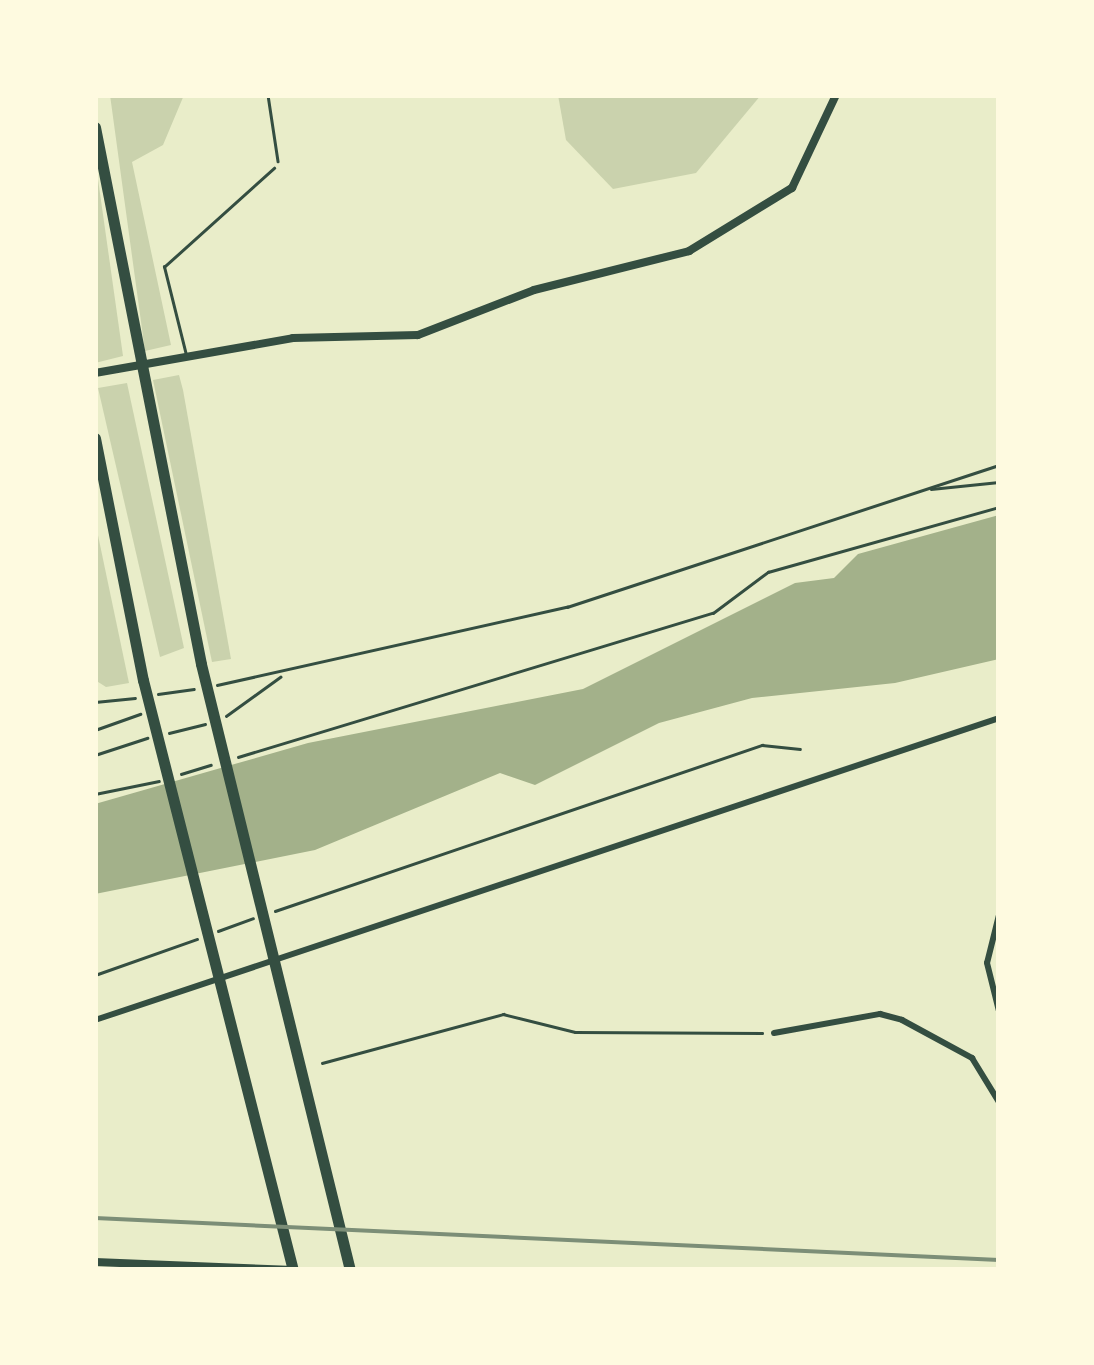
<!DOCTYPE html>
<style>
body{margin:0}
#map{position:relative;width:1094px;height:1365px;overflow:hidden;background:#e9edc9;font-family:Manrope,sans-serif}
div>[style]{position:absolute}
.green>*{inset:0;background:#cad2ad}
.water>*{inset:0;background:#a3b18a}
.path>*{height:2.5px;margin:-1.25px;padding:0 1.25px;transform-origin:1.25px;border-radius:1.25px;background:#344e41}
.service>*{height:2.5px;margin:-1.25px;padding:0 1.25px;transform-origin:1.25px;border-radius:1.25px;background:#344e41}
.minor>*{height:6px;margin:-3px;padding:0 3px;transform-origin:3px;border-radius:3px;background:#344e41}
.tertiary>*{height:8px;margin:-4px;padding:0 4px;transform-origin:4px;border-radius:4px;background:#344e41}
.motorway>*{height:11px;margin:-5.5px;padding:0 5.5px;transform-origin:5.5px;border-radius:5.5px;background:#344e41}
.rail>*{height:4px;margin:-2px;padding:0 2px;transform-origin:2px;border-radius:2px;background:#7c8e77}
span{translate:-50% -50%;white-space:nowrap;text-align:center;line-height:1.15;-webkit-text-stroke:10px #fefae0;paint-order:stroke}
.frame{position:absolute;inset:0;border:98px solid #fefae0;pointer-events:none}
</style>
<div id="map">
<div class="green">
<i style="clip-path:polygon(110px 95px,184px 95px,163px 145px,132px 162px,171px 345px,145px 351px)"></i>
<i style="clip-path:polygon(558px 95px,761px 95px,696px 173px,613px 189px,566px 140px)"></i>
<i style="clip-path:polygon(95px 158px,123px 356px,95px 363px)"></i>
<i style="clip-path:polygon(179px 375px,183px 390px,231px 659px,212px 662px,153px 380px)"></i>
<i style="clip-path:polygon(127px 383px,184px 648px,160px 657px,98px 388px)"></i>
<i style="clip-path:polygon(95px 521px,129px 683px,106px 687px,95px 680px)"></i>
</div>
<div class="water">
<i style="clip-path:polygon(999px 515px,999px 659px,895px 683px,752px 698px,659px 723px,535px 785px,500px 773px,315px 850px,95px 894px,95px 804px,308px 743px,583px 689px,795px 583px,834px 578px,858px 554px)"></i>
</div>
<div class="path">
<i style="left:268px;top:95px;width:67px;rotate:81.4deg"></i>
<i style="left:931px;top:489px;width:68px;rotate:-5.9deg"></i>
<i style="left:217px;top:685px;width:359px;rotate:-12.6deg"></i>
<i style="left:567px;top:607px;width:455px;rotate:-18.2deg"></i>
<i style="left:158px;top:694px;width:36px;rotate:-8deg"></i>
<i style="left:95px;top:702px;width:40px;rotate:-5.7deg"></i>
<i style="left:226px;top:716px;width:67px;rotate:-35.8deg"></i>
<i style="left:95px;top:730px;width:48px;rotate:-19.6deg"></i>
<i style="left:169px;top:733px;width:37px;rotate:-14deg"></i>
<i style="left:95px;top:755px;width:55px;rotate:-18.1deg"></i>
<i style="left:238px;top:757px;width:496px;rotate:-16.9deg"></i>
<i style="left:713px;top:613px;width:69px;rotate:-36.7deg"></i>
<i style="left:768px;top:572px;width:240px;rotate:-15.7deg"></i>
<i style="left:181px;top:774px;width:31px;rotate:-17deg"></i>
<i style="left:95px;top:794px;width:65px;rotate:-11.5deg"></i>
<i style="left:275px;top:911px;width:515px;rotate:-18.82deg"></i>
<i style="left:762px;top:745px;width:38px;rotate:6deg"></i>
<i style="left:218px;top:931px;width:37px;rotate:-20deg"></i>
<i style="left:95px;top:975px;width:108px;rotate:-19.4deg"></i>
<i style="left:322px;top:1063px;width:188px;rotate:-15.1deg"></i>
<i style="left:503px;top:1014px;width:74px;rotate:14deg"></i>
<i style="left:575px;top:1032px;width:187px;rotate:0.3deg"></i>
</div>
<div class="service">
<i style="left:186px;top:355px;width:91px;rotate:-104deg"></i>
<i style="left:164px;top:267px;width:148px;rotate:-42deg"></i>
</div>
<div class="minor">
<i style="left:999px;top:915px;width:49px;rotate:104deg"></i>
<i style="left:987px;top:963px;width:49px;rotate:76deg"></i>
<i style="left:95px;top:1020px;width:953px;rotate:-18.47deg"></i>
<i style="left:774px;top:1033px;width:108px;rotate:-10.2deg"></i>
<i style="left:880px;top:1014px;width:23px;rotate:15deg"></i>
<i style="left:902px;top:1020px;width:80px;rotate:28.5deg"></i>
<i style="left:972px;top:1058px;width:52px;rotate:58.5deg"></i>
</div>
<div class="tertiary">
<i style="left:95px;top:373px;width:201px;rotate:-10deg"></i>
<i style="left:293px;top:338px;width:125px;rotate:-1.4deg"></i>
<i style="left:418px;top:335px;width:124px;rotate:-21.2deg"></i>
<i style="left:534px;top:290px;width:160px;rotate:-14.1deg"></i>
<i style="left:689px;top:251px;width:121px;rotate:-31.5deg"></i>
<i style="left:792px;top:188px;width:103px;rotate:-64.7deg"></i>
<i style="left:95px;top:1262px;width:199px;rotate:2.3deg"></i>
</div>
<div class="motorway">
<i style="left:95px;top:127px;width:547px;rotate:78.83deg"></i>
<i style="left:201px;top:664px;width:624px;rotate:76.19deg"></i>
<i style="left:95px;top:438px;width:247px;rotate:78.8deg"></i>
<i style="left:143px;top:680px;width:609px;rotate:75.74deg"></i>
</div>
<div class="rail">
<i style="left:95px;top:1218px;width:905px;rotate:2.66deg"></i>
</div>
<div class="frame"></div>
</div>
